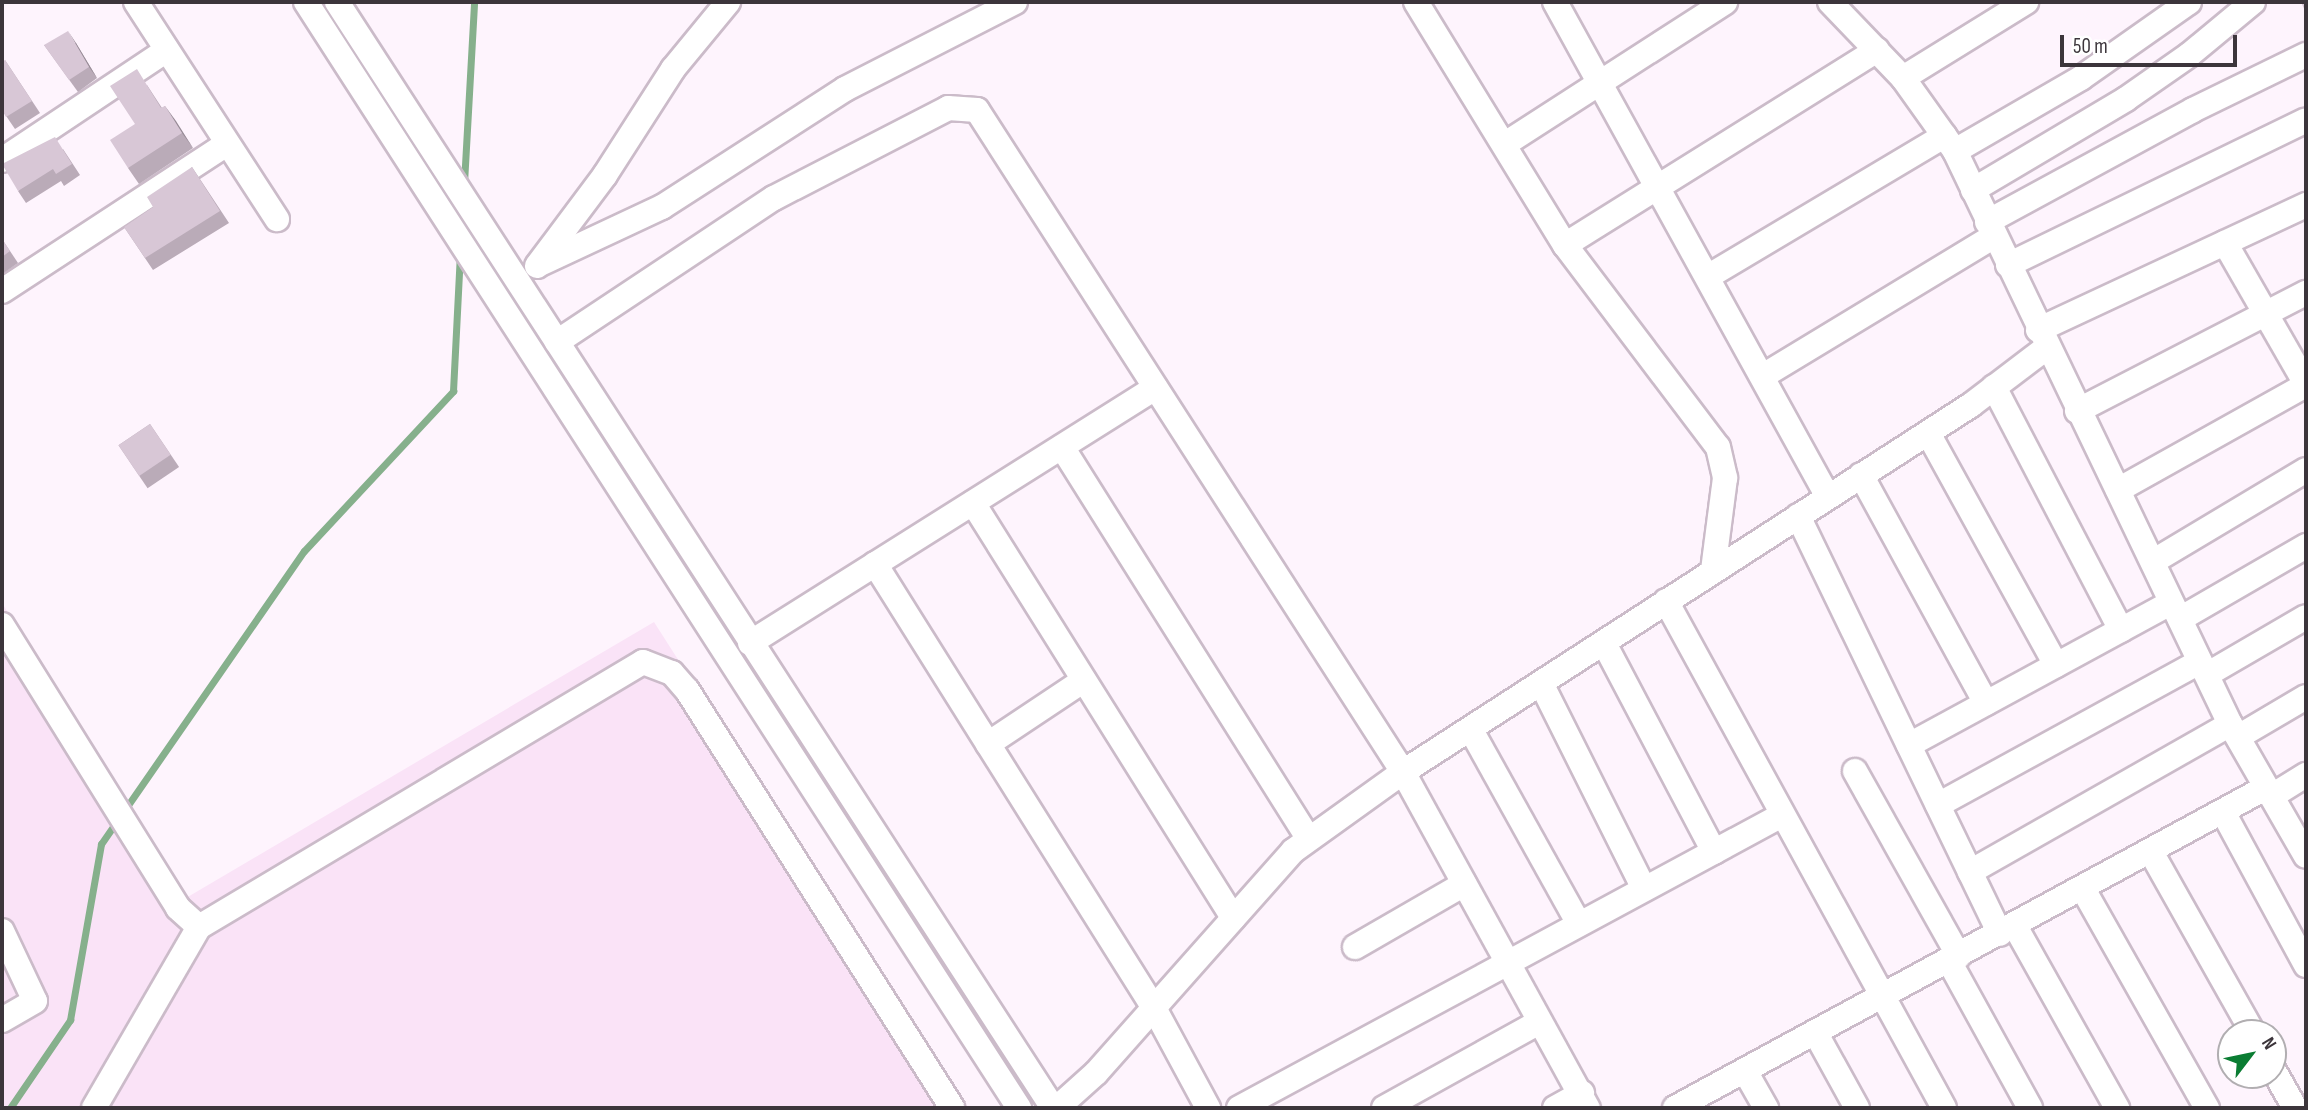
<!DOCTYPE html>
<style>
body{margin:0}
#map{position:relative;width:2308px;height:1110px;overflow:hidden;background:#fef4fd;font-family:"Sofia Sans Condensed",sans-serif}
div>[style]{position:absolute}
.built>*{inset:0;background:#fae3f7}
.stream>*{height:7px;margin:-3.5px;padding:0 3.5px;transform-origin:3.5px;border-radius:3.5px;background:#86b08c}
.roads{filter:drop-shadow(2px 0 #cbbbc9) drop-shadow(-2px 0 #cbbbc9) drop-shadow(0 2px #cbbbc9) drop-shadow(0 -2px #cbbbc9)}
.minor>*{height:24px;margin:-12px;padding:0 12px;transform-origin:12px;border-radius:12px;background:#fff}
.wall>*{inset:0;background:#baabb8;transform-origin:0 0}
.shaded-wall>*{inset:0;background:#978b96}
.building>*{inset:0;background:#d8c7d6;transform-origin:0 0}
span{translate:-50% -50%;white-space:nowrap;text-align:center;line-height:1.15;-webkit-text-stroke:5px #fff;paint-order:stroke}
.frame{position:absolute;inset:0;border:4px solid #3c353b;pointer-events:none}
.north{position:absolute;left:2217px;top:1019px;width:70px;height:70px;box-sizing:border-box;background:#fff;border:2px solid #b1aeb1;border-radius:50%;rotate:58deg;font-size:19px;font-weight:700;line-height:28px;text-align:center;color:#3c353b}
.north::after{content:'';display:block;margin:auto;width:24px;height:32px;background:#0b7d33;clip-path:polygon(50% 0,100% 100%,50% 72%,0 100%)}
.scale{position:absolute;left:2060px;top:35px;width:177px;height:32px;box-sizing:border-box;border:4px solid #3c353b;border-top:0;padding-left:9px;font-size:21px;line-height:24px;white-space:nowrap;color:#3c353b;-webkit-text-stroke:5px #fff;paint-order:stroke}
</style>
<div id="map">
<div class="built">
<i style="clip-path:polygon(2px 603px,186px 898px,654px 622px,965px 1108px,2px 1108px)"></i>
</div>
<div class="stream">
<i style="left:464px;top:183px;width:181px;rotate:-86.8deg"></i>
<i style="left:10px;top:1108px;width:107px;rotate:-55.7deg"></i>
<i style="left:70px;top:1020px;width:179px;rotate:-80deg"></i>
<i style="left:101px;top:844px;width:356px;rotate:-55.3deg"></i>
<i style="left:304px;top:551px;width:219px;rotate:-47deg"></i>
<i style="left:453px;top:391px;width:137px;rotate:-87.1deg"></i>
</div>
<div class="roads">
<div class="minor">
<i style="left:136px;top:2px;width:259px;rotate:57deg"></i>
<i style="left:306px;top:2px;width:1316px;rotate:57.19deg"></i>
<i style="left:337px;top:2px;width:1318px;rotate:57.08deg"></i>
<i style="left:1416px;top:2px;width:285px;rotate:58.5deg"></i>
<i style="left:1565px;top:245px;width:368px;rotate:-32deg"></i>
<i style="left:1555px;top:2px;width:565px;rotate:61.12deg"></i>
<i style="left:1830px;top:2px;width:105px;rotate:46.2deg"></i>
<i style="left:1903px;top:78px;width:90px;rotate:54.5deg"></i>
<i style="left:1955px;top:151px;width:636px;rotate:64.36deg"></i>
<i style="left:2230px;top:724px;width:152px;rotate:60.1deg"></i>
<i style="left:1903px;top:78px;width:145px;rotate:-31.7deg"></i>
<i style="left:1505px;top:144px;width:262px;rotate:-32.8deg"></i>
<i style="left:1955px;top:151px;width:146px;rotate:-30.1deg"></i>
<i style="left:2081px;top:78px;width:132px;rotate:-35.1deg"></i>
<i style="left:2px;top:160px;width:198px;rotate:-33.7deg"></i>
<i style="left:1973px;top:190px;width:178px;rotate:-30.7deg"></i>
<i style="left:2126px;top:99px;width:77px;rotate:-34.9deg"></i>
<i style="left:2189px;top:55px;width:83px;rotate:-39.6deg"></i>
<i style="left:1987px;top:222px;width:234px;rotate:-28.5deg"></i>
<i style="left:2193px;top:110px;width:126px;rotate:-26deg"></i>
<i style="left:2225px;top:243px;width:163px;rotate:60.1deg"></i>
<i style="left:1565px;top:245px;width:253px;rotate:52.9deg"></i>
<i style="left:1718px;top:447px;width:32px;rotate:77deg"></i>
<i style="left:1725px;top:478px;width:94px;rotate:97.4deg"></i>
<i style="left:538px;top:265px;width:137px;rotate:-25.1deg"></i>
<i style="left:662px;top:207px;width:218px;rotate:-32.8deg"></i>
<i style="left:845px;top:89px;width:191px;rotate:-27.1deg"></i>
<i style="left:2008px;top:265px;width:331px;rotate:-25.9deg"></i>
<i style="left:537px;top:266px;width:114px;rotate:-53.2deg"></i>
<i style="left:605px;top:175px;width:126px;rotate:-57.3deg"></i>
<i style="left:673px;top:69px;width:87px;rotate:-50.6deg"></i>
<i style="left:1709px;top:276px;width:274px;rotate:-30.8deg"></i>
<i style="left:2px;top:291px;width:269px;rotate:-33.2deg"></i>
<i style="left:2038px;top:330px;width:296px;rotate:-25deg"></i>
<i style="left:557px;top:342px;width:260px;rotate:-33.6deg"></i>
<i style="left:774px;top:198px;width:196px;rotate:-27.3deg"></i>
<i style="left:948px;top:108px;width:29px;rotate:4deg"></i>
<i style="left:977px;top:110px;width:787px;rotate:57.24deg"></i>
<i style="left:1403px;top:772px;width:384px;rotate:61.2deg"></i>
<i style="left:1763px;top:376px;width:270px;rotate:-31.2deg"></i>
<i style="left:1994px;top:387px;width:274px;rotate:62.4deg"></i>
<i style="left:2077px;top:411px;width:258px;rotate:-27.3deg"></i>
<i style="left:1928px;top:433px;width:265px;rotate:61.1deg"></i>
<i style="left:1062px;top:447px;width:463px;rotate:57.8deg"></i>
<i style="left:1861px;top:475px;width:260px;rotate:61.3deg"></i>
<i style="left:2118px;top:490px;width:215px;rotate:-29.2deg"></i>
<i style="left:973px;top:503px;width:490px;rotate:57.9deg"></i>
<i style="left:1798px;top:516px;width:464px;rotate:64.2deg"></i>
<i style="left:2154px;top:561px;width:177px;rotate:-30.9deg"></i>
<i style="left:875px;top:564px;width:524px;rotate:57.86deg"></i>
<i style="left:1154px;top:1008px;width:114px;rotate:61.6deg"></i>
<i style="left:1666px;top:601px;width:578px;rotate:61.26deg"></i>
<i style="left:2180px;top:619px;width:146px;rotate:-30.1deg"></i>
<i style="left:2px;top:625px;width:333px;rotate:58.1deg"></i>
<i style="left:178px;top:908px;width:28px;rotate:42deg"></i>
<i style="left:750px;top:643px;width:479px;rotate:-32.2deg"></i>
<i style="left:1605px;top:645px;width:234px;rotate:62.2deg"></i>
<i style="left:2208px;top:674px;width:113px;rotate:-30.2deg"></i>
<i style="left:1542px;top:685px;width:228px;rotate:63.4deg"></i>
<i style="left:1471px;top:730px;width:222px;rotate:60.9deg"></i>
<i style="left:2238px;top:737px;width:79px;rotate:-30.5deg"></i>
<i style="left:988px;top:744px;width:115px;rotate:-33.7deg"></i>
<i style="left:1909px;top:745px;width:297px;rotate:-28.5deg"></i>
<i style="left:1855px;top:771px;width:212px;rotate:60.7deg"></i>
<i style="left:2272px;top:796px;width:40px;rotate:-32deg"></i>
<i style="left:1938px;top:805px;width:298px;rotate:-28.7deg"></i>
<i style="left:2223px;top:812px;width:174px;rotate:61.5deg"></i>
<i style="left:2151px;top:852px;width:208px;rotate:60.6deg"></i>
<i style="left:1970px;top:872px;width:299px;rotate:-29.6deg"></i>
<i style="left:2083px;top:889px;width:252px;rotate:60.5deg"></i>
<i style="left:2015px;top:926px;width:209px;rotate:60.7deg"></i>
<i style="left:2px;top:931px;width:77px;rotate:64.8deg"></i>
<i style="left:35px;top:1001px;width:38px;rotate:150deg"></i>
<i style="left:1355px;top:947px;width:126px;rotate:-30deg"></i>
<i style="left:1949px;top:961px;width:168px;rotate:61.1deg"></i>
<i style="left:1815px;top:1032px;width:87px;rotate:61.1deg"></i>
<i style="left:2273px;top:1069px;width:45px;rotate:60.6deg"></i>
<i style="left:1745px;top:1071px;width:43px;rotate:60.4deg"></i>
<i style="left:94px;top:1108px;width:209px;rotate:-59.9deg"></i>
<i style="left:199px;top:927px;width:517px;rotate:-30.83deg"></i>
<i style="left:643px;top:662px;width:31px;rotate:21deg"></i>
<i style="left:672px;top:673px;width:23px;rotate:49deg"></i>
<i style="left:687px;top:690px;width:495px;rotate:57.6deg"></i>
<i style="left:1057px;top:1108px;width:52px;rotate:-41.9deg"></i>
<i style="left:1096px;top:1073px;width:297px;rotate:-48.4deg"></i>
<i style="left:1293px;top:851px;width:135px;rotate:-35.7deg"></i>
<i style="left:1403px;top:772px;width:676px;rotate:-32.87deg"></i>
<i style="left:1971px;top:405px;width:94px;rotate:-37.2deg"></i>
<i style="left:1239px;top:1108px;width:617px;rotate:-28.35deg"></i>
<i style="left:1384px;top:1108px;width:177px;rotate:-29deg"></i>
<i style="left:1555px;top:1108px;width:31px;rotate:-29deg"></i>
<i style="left:1675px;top:1108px;width:671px;rotate:-28.47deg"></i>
</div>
</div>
<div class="wall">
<i style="clip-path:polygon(76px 43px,97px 78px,78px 92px,44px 45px)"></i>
<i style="clip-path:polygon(5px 60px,40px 113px,15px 129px,2px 110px)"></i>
<i style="clip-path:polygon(147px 85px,162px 108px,165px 106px,193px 148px,139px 184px,128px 168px,135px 124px)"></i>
<i style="clip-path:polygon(63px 149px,80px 175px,64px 186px,61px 181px,26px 203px,18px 191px)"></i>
<i style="clip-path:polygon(192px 167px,229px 223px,153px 270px,124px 227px,153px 207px)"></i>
<i style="clip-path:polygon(2px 239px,18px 263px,2px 274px)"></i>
<i style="left:150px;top:424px;width:52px;height:38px;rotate:56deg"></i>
</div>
<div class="shaded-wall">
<i style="clip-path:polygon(68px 31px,76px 43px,97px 78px,89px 67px)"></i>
<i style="clip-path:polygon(165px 106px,176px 121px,193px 148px,182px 133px)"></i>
</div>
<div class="building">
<i style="clip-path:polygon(2301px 2px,2306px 2px,2306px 13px)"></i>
<i style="clip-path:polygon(68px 31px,89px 67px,69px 80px,44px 45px)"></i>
<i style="clip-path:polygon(5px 60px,32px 101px,6px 117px,2px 110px,2px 62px)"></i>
<i style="clip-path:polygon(137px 69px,161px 108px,165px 106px,182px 133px,128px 168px,110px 140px,135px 124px,110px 86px)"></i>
<i style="clip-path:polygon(55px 137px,72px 164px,56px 174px,53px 169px,18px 191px,2px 164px)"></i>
<i style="clip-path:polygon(192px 167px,220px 211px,145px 258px,124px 227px,153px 207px,147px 197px)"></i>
<i style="clip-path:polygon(2px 239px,10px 251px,2px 257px)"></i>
<i style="left:150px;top:424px;width:37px;height:38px;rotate:56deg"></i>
</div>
<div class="frame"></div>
<div class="north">N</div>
<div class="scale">50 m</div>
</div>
